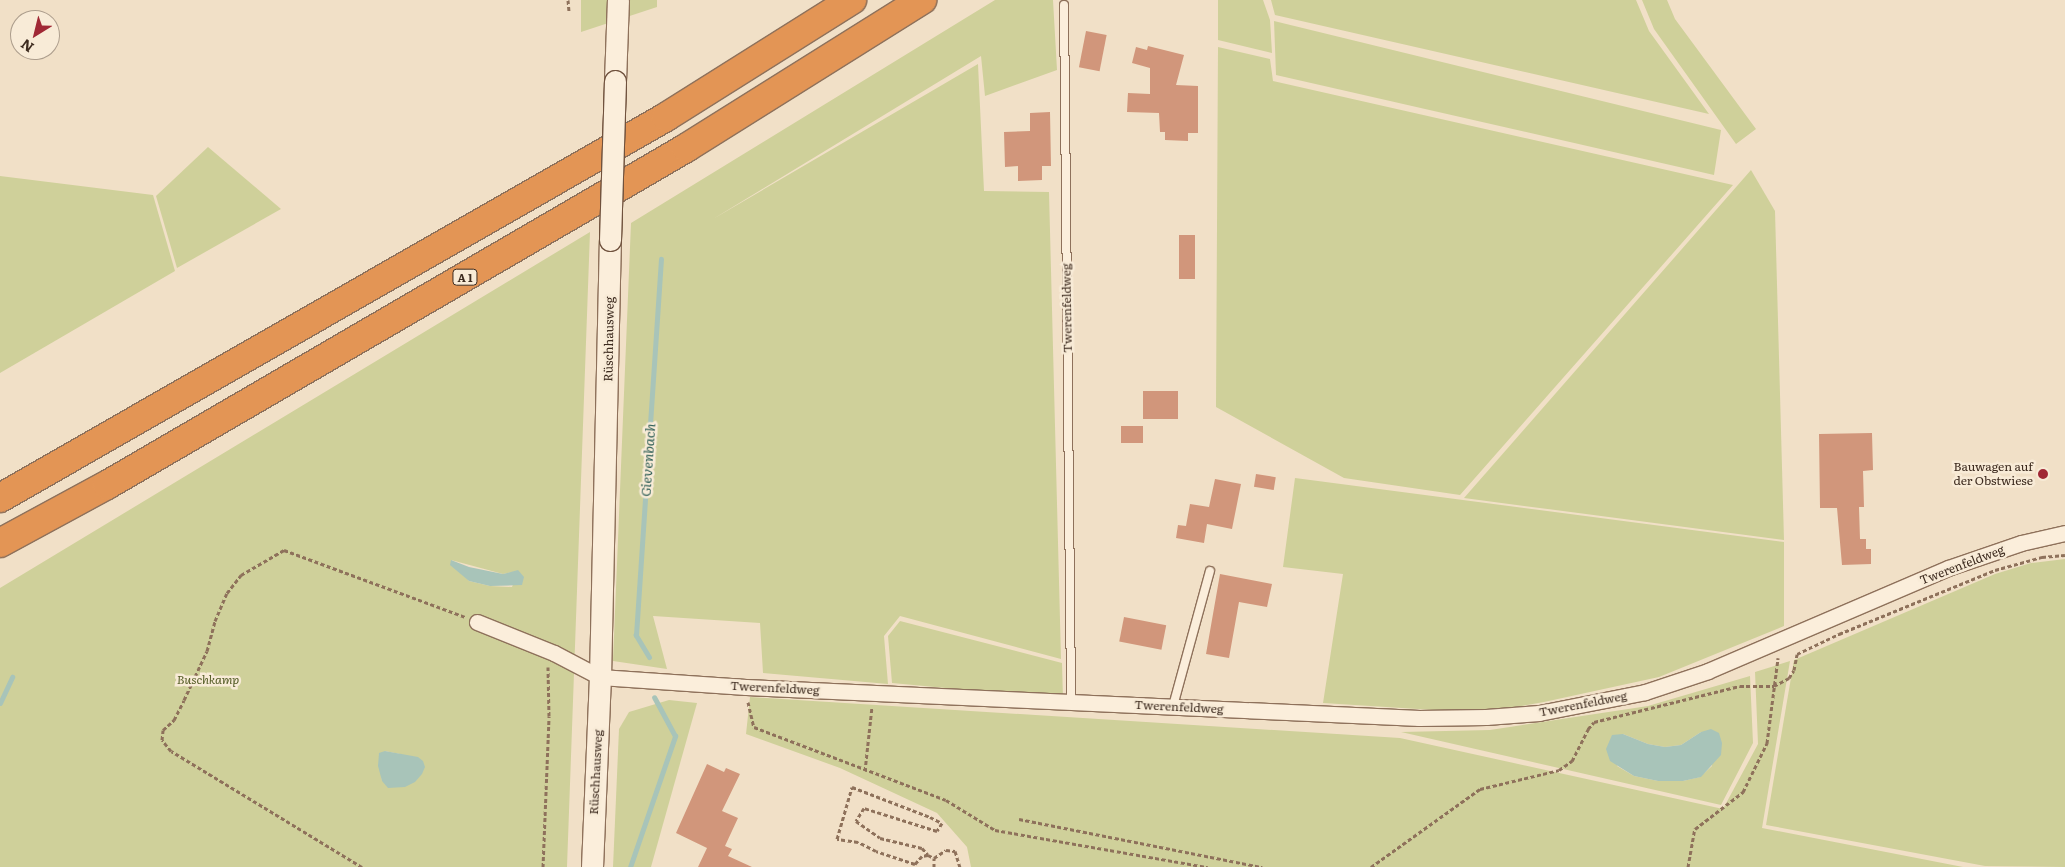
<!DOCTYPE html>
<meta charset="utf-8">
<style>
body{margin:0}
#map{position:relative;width:2065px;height:867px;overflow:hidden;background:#f1e0c7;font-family:Literata,serif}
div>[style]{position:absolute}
.green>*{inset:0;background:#cfd09a}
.water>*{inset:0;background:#a8c4b9}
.stream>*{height:5px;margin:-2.5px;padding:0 2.5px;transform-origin:2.5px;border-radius:2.5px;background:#a8c4b9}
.building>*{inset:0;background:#d1967b;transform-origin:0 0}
.path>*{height:3px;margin-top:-1.5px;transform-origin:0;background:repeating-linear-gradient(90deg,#8e715b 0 4px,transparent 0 6.5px)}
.roads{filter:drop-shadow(1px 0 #8e715b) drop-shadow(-1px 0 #8e715b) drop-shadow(0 1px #8e715b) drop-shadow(0 -1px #8e715b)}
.lane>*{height:8px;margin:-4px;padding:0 4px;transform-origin:4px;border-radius:4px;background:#fbeedb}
.street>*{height:15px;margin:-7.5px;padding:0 7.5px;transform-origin:7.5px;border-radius:7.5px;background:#fbeedb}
.secondary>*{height:21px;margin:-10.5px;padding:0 10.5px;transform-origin:10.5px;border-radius:10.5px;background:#fbeedb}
.highway>*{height:28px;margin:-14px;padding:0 14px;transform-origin:14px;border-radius:14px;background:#e39555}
.bridges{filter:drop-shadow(1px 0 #70523e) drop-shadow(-1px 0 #70523e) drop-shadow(0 1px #70523e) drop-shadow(0 -1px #70523e)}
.secondary-bridge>*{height:21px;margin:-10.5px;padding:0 10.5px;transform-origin:10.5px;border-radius:10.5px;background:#fbeedb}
.dots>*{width:14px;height:14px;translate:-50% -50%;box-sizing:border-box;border:2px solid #f8ebd7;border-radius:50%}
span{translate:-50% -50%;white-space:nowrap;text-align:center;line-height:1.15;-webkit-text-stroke:5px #f8ebd7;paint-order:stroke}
.shield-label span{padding:1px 4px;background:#f8ebd7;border:1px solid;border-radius:4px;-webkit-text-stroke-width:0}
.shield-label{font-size:11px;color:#3d2b1f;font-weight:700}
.street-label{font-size:12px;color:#3d2b1f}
.poi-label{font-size:12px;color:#3d2b1f}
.right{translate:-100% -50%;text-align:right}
.park-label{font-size:12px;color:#535b25;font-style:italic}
.water-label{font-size:14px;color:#2e5e56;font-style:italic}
.north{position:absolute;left:10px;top:10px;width:50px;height:50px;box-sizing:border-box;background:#f8ebd7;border:1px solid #ad9e8d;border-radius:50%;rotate:216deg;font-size:14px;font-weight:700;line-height:20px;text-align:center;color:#3d2b1f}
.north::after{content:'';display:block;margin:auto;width:18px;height:22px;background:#a02835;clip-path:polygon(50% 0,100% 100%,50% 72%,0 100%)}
</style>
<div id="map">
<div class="green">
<i style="clip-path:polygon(581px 0,657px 0,657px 7px,581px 32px)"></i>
<i style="clip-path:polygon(995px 0,1053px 0,1057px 70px,985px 96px,981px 56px,713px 219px,978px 64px,984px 191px,1049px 192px,1061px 659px,900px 616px,884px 636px,888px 684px,763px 673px,760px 623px,653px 616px,667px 669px,613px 661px,631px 223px)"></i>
<i style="clip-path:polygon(1218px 0,1263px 0,1270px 20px,1272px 53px,1218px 40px)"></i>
<i style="clip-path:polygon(1271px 0,1636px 0,1649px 31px,1709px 114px,1275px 15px)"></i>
<i style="clip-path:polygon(1642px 0,1667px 0,1675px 19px,1756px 129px,1736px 144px,1654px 29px)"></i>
<i style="clip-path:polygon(1274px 21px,1721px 130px,1714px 175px,1276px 75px)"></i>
<i style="clip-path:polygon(1218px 47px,1270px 59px,1273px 81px,1733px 185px,1460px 495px,1344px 478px,1216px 407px)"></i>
<i style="clip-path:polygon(208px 147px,281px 209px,177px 268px,156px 196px)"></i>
<i style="clip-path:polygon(1751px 170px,1775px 211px,1784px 540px,1464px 498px)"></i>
<i style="clip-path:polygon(0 176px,153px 195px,175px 271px,0 373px)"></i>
<i style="clip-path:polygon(evenodd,590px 232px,567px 867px,0 867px,0 588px,590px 232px,451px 560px,503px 574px,518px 571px,512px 587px,490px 586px,469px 581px,451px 560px,590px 232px,385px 751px,400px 754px,382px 781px,381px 774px,385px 751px)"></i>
<i style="clip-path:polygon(1295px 478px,1784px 542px,1784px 626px,1659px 677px,1544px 702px,1481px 713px,1323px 703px,1343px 574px,1283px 567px)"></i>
<i style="clip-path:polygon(2065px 559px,2065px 867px,1985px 866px,1766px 825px,1794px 660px,1995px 574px,2031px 563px)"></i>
<i style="clip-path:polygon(900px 621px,1062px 663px,1063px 699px,892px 683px,888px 636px)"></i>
<i style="clip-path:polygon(1790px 661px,1762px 828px,1963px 867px,971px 867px,967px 847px,937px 813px,840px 768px,746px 734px,750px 697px,1400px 738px,1723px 809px,1758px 744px,1755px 672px)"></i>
<i style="clip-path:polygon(evenodd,1750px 676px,1753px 743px,1721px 805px,1401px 732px,1490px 730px,1648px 706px,1750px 676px,1701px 732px,1712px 766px,1700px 777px,1683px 781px,1658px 781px,1634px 776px,1617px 766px,1623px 734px,1648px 744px,1665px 747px,1681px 745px,1701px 732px)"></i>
<i style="clip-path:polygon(669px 700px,697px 703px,651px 867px,613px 867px,619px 729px,629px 712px)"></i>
</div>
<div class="water">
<i style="clip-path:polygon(451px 560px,469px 567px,503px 574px,518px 570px,524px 577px,522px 585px,490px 586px,469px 581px,450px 565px)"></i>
<i style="clip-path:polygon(1711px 729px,1719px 733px,1722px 743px,1721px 755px,1701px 777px,1683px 781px,1658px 781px,1634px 776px,1610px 761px,1606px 749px,1612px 735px,1623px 734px,1648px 744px,1665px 747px,1681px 745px,1701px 732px)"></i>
<i style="clip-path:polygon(385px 751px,418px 757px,423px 761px,425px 767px,422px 774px,415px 782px,405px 787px,388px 788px,382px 781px,378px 766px,379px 753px)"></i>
</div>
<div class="stream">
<i style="left:649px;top:657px;width:26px;rotate:-121deg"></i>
<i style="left:636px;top:635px;width:377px;rotate:-86.2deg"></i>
<i style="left:0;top:703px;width:29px;rotate:-65deg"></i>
<i style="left:630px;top:867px;width:139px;rotate:-71deg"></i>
<i style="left:675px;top:736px;width:44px;rotate:-118.3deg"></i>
</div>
<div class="building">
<i style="left:1086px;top:31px;width:21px;height:37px;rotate:11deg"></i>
<i style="clip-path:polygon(1148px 46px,1184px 55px,1176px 85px,1198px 86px,1198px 133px,1188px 133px,1188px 141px,1165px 140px,1165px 132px,1160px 132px,1159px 113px,1127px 112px,1128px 93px,1150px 94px,1150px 68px,1132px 63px,1136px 47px,1147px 50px)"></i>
<i style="clip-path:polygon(1050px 112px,1051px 166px,1042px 166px,1042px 180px,1018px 181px,1018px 166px,1005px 167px,1004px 132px,1030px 131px,1030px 113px)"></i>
<i style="left:1179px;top:235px;width:16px;height:44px"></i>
<i style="left:1143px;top:391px;width:35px;height:28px"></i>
<i style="left:1121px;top:426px;width:22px;height:17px"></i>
<i style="clip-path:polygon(1872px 433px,1873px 470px,1863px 471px,1864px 507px,1859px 507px,1860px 539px,1866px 539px,1866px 549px,1871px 549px,1871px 564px,1842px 565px,1837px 508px,1820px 508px,1819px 434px)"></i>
<i style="left:1256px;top:474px;width:20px;height:13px;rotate:9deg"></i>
<i style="clip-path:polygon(1215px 479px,1241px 484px,1232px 529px,1207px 524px,1204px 543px,1176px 538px,1178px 525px,1186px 526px,1190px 504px,1209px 507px)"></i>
<i style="clip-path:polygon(1220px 574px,1272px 584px,1267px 607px,1239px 602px,1229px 658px,1206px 654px)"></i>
<i style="left:1124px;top:617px;width:43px;height:25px;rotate:11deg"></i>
<i style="clip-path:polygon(707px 764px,724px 772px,726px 768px,740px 774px,722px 811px,738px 818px,725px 846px,732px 849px,728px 856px,752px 867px,698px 867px,707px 848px,676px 833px)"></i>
</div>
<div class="path">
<i style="left:568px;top:0;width:12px;rotate:85deg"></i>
<i style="left:748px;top:702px;width:26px;rotate:77deg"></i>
<i style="left:754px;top:727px;width:205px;rotate:20.8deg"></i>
<i style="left:946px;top:800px;width:57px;rotate:31.5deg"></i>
<i style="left:995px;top:830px;width:216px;rotate:9.9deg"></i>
<i style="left:865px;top:771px;width:64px;rotate:-83.8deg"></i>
<i style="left:1019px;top:819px;width:248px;rotate:11.2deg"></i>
<i style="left:928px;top:855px;width:6px;rotate:171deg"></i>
<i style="left:922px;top:856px;width:11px;rotate:131deg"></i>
<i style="left:915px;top:864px;width:41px;rotate:-161.6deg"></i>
<i style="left:876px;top:851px;width:20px;rotate:-153deg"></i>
<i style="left:858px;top:842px;width:21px;rotate:-172deg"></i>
<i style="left:837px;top:839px;width:54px;rotate:-73.9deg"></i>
<i style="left:852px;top:787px;width:84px;rotate:21deg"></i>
<i style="left:930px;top:817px;width:13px;rotate:27deg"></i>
<i style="left:942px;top:823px;width:9px;rotate:122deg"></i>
<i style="left:937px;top:831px;width:77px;rotate:-162.5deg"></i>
<i style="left:864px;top:808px;width:15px;rotate:122deg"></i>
<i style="left:856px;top:821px;width:29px;rotate:35deg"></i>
<i style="left:880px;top:838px;width:43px;rotate:13.4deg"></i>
<i style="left:922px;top:848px;width:9px;rotate:49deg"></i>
<i style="left:928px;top:855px;width:7px;rotate:27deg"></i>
<i style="left:934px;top:858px;width:14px;rotate:-34deg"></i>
<i style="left:946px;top:850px;width:9px;rotate:6deg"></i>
<i style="left:955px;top:851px;width:17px;rotate:73deg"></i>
<i style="left:362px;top:867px;width:223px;rotate:-148.7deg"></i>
<i style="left:171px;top:751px;width:14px;rotate:-129deg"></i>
<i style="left:162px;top:740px;width:10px;rotate:-84deg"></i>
<i style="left:163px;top:730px;width:15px;rotate:-42deg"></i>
<i style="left:174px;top:720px;width:22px;rotate:-63deg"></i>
<i style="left:184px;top:700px;width:54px;rotate:-64.9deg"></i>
<i style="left:207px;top:651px;width:31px;rotate:-75deg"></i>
<i style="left:215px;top:621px;width:30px;rotate:-67deg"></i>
<i style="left:227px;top:593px;width:23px;rotate:-52deg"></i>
<i style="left:241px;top:575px;width:50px;rotate:-30.2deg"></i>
<i style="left:284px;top:550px;width:193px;rotate:20.3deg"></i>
<i style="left:543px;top:867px;width:151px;rotate:-87.7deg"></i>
<i style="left:549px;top:716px;width:49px;rotate:-91.2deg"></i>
<i style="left:934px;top:867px;width:9px;rotate:-90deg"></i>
<i style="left:1371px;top:867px;width:134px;rotate:-35.6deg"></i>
<i style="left:1480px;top:789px;width:81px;rotate:-13.5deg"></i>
<i style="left:1559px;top:770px;width:16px;rotate:-35deg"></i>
<i style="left:1572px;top:761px;width:36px;rotate:-63deg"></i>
<i style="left:1588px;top:729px;width:9px;rotate:-49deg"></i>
<i style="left:1594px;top:722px;width:150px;rotate:-13.9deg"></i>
<i style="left:1740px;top:686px;width:34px"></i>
<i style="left:1774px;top:686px;width:17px;rotate:-28deg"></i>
<i style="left:1789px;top:678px;width:9px;rotate:-58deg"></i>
<i style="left:1794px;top:670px;width:16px;rotate:-79deg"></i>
<i style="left:1797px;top:654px;width:47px;rotate:-25.5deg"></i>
<i style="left:1839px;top:634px;width:169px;rotate:-22.3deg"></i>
<i style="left:1995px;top:570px;width:49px;rotate:-15.5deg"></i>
<i style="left:2042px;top:557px;width:23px;rotate:-5deg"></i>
<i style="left:1688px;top:867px;width:39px;rotate:-80deg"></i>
<i style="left:1695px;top:829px;width:61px;rotate:-37.6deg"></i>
<i style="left:1743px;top:792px;width:55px;rotate:-63.9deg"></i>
<i style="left:1767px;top:743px;width:86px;rotate:-82.6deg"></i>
</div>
<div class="roads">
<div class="lane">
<i style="left:1064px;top:5px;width:697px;rotate:89.42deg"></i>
<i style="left:1173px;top:706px;width:140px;rotate:-74.7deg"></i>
</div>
<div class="street">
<i style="left:477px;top:622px;width:83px;rotate:21.9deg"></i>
<i style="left:554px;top:653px;width:52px;rotate:27.6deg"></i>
<i style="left:600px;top:677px;width:146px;rotate:3.9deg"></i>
<i style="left:746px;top:687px;width:674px;rotate:2.64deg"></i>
<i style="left:1419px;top:718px;width:67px;rotate:-0.9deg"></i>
<i style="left:1486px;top:717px;width:53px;rotate:-4.3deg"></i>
<i style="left:1539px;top:713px;width:108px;rotate:-11.2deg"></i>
<i style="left:1645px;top:692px;width:66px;rotate:-18.4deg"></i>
<i style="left:1708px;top:671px;width:261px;rotate:-23.2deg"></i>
<i style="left:1948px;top:568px;width:77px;rotate:-18.9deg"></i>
<i style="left:2021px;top:543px;width:45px;rotate:-12.8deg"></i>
</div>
<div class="secondary">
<i style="left:615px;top:81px;width:81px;rotate:-87.9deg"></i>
<i style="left:592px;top:867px;width:190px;rotate:-87.6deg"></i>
<i style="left:600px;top:677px;width:437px;rotate:-88.7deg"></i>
</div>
<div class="highway">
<i style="left:0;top:498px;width:767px;rotate:-29.77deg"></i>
<i style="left:666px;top:117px;width:220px;rotate:-32.2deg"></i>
<i style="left:0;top:543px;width:122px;rotate:-28.5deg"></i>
<i style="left:107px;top:485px;width:670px;rotate:-30.2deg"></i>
<i style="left:686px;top:148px;width:279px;rotate:-32.1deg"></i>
</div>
</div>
<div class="bridges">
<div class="secondary-bridge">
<i style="left:610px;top:240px;width:159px;rotate:-88.2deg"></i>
</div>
</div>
<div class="dots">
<i style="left:2043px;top:474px;background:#a02835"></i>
</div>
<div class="shield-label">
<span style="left:465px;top:277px">A 1</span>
</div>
<div class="street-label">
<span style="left:1067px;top:308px;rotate:-91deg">Twerenfeldweg</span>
<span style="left:609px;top:339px;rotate:-89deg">Rüschhausweg</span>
<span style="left:1962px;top:565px;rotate:-21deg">Twerenfeldweg</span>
<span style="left:775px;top:688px;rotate:3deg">Twerenfeldweg</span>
<span style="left:1583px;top:704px;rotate:-11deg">Twerenfeldweg</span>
<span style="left:1179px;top:707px;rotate:3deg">Twerenfeldweg</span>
<span style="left:596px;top:772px;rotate:-87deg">Rüschhausweg</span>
</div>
<div class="poi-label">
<span class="right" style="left:2033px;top:474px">Bauwagen auf<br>der Obstwiese</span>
</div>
<div class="park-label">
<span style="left:208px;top:680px">Buschkamp</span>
</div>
<div class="water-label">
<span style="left:647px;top:460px;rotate:-86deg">Gievenbach</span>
</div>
<div class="north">N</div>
</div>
